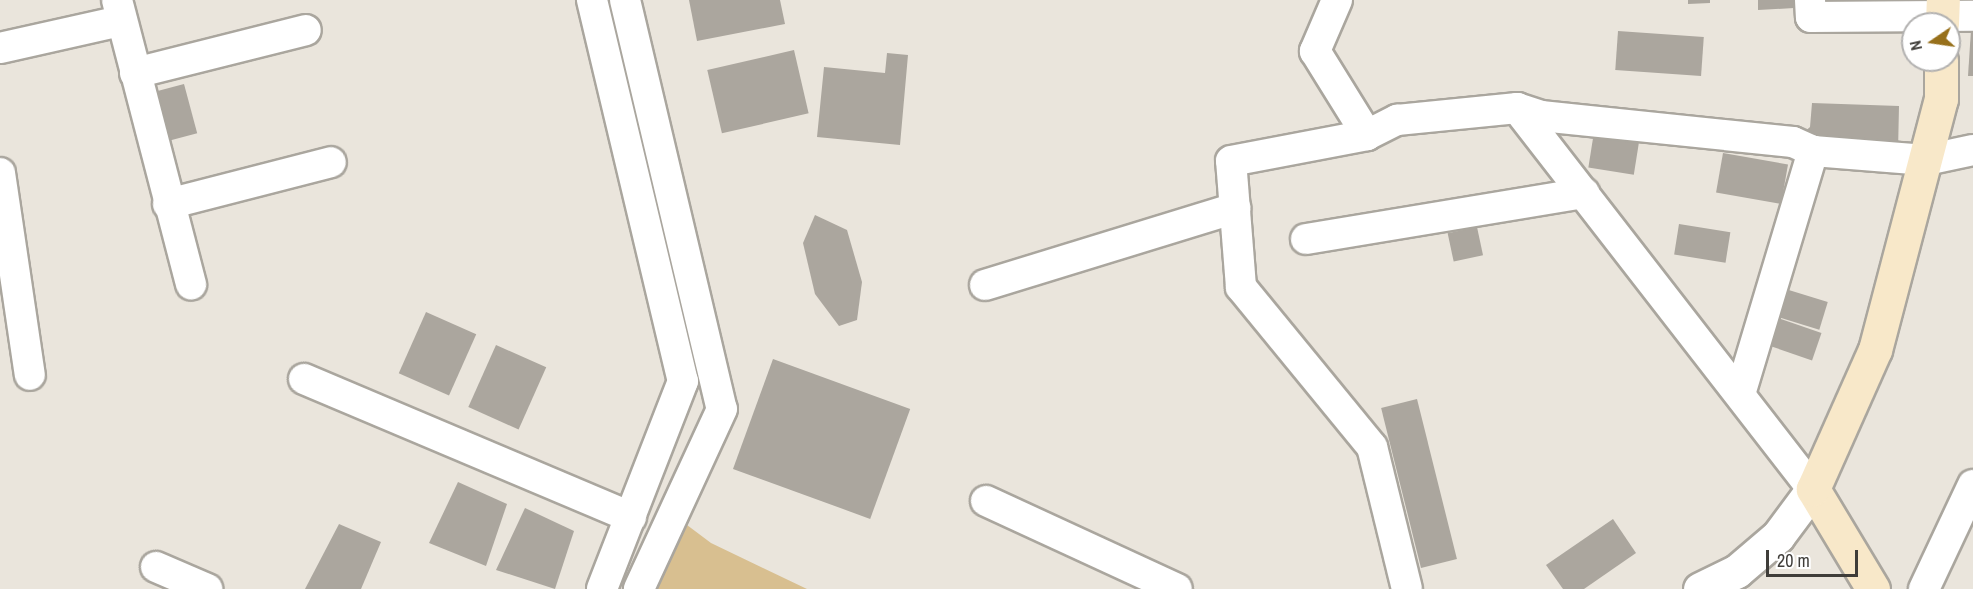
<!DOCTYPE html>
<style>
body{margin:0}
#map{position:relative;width:1973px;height:589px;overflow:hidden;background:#eae5dc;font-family:"Archivo Narrow",sans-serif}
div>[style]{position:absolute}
.green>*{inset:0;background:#d8bf90}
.building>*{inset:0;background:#aba69e;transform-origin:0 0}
.roads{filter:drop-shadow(2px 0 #aaa69e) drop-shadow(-2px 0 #aaa69e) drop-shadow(0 2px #aaa69e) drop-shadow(0 -2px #aaa69e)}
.minor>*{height:30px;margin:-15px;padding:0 15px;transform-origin:15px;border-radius:15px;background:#fff}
.tertiary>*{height:33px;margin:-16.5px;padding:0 16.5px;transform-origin:16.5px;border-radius:16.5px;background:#fff}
.secondary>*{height:33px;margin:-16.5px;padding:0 16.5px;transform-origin:16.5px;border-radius:16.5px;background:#f8e8c9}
span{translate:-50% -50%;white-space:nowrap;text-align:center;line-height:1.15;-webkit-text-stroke:4.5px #fff;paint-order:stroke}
.north{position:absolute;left:1901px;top:12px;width:60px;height:60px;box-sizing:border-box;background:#fff;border:2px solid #b2b1b0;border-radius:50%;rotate:257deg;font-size:16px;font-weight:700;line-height:24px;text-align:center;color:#3f3d39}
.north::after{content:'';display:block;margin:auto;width:21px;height:27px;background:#97701b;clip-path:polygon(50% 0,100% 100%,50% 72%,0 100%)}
.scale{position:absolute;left:1766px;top:550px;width:92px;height:27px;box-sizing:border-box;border:3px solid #3f3d39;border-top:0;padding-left:8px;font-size:18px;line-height:21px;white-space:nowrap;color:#3f3d39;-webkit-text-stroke:4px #fff;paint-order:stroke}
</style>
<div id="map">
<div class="green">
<i style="clip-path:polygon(679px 519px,711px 543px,807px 589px,653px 589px)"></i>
</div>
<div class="building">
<i style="clip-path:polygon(689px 0,780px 0,785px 24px,697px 41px)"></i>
<i style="clip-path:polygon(1688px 0,1710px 0,1710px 3px,1688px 4px)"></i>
<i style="clip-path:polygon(1758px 0,1794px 0,1794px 8px,1758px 10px)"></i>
<i style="clip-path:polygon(1860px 0,1899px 0,1899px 1px,1861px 6px)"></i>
<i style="clip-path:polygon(1971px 30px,1973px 30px,1973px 76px,1968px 76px)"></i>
<i style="left:1618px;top:31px;width:86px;height:39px;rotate:4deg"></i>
<i style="left:794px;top:50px;width:65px;height:89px;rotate:77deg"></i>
<i style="clip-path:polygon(887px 53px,908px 55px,900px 145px,817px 137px,824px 67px,885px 73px)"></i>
<i style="left:184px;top:84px;width:51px;height:41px;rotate:75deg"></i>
<i style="clip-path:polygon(1812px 103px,1899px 106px,1898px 152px,1793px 142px,1810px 127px)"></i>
<i style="left:1594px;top:132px;width:46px;height:36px;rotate:9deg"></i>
<i style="left:1723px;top:153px;width:66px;height:40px;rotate:10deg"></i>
<i style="clip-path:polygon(815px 215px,847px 230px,862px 282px,857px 320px,839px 326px,815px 294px,803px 243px)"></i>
<i style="left:1679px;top:224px;width:52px;height:31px;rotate:9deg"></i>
<i style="left:1477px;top:227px;width:29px;height:30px;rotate:78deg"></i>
<i style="left:1779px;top:287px;width:51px;height:29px;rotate:17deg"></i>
<i style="left:426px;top:312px;width:55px;height:67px;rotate:24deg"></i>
<i style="left:1778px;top:318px;width:46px;height:29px;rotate:19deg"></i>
<i style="left:496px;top:345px;width:55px;height:68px;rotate:24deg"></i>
<i style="left:773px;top:359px;width:146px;height:117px;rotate:20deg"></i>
<i style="left:1417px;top:399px;width:165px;height:37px;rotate:76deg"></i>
<i style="clip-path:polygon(458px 482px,507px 504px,486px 566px,429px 543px)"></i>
<i style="clip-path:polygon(525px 508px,574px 531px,555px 589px,496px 570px)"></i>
<i style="clip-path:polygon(1613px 519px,1636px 553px,1584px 589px,1563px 589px,1546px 565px)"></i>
<i style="clip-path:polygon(339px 524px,381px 542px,361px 589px,305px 589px)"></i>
</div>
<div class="roads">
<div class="minor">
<i style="left:117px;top:0;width:294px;rotate:75.4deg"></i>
<i style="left:592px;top:0;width:392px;rotate:76.6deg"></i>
<i style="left:683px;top:381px;width:223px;rotate:111.3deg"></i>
<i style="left:625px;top:0;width:420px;rotate:76.7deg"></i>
<i style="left:722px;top:409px;width:198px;rotate:114.8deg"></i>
<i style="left:1337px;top:0;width:56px;rotate:113.3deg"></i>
<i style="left:1315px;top:51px;width:99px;rotate:58.2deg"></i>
<i style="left:1810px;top:0;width:17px;rotate:87deg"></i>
<i style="left:1811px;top:17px;width:162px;rotate:-0.4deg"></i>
<i style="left:0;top:48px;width:124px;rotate:-12.6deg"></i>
<i style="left:135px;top:73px;width:176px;rotate:-14.1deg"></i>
<i style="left:1517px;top:108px;width:482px;rotate:52.2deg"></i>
<i style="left:0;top:173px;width:204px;rotate:81.6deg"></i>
<i style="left:168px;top:204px;width:168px;rotate:-14.4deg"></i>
<i style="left:1306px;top:239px;width:282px;rotate:-9.4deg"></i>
<i style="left:985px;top:285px;width:262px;rotate:-17.1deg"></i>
<i style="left:304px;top:379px;width:355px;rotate:22.9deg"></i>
<i style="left:1741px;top:391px;width:251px;rotate:-73.3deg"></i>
<i style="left:986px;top:501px;width:210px;rotate:24.7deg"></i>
<i style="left:156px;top:567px;width:56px;rotate:23.3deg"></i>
<i style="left:1407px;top:589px;width:146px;rotate:-103.8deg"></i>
<i style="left:1372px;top:447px;width:207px;rotate:-129.3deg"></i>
<i style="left:1241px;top:287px;width:126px;rotate:-94.5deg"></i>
<i style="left:1231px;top:161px;width:138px;rotate:-10.8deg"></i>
<i style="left:1367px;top:135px;width:34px;rotate:-27deg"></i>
<i style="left:1397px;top:120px;width:121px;rotate:-5.7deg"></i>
<i style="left:1517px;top:108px;width:25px;rotate:18deg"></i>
<i style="left:1541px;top:116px;width:253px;rotate:5.9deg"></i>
<i style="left:1793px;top:142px;width:22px;rotate:24deg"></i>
<i style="left:1813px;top:151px;width:113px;rotate:4.6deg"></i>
<i style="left:1926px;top:160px;width:48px;rotate:-12deg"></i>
<i style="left:1924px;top:589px;width:115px;rotate:-64.8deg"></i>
</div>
<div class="tertiary">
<i style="left:1700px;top:589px;width:41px;rotate:-25.9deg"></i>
<i style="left:1737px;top:571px;width:54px;rotate:-40.5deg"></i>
<i style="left:1778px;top:536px;width:59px;rotate:-53.3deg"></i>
</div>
<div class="secondary">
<i style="left:1942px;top:24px;width:24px;rotate:-88deg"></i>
<i style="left:1873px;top:589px;width:117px;rotate:-121deg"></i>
<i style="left:1813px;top:489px;width:152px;rotate:-66deg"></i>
<i style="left:1875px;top:350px;width:260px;rotate:-75.3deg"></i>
<i style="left:1941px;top:99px;width:39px;rotate:-90deg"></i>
</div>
</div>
<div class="north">N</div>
<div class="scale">20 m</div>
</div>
